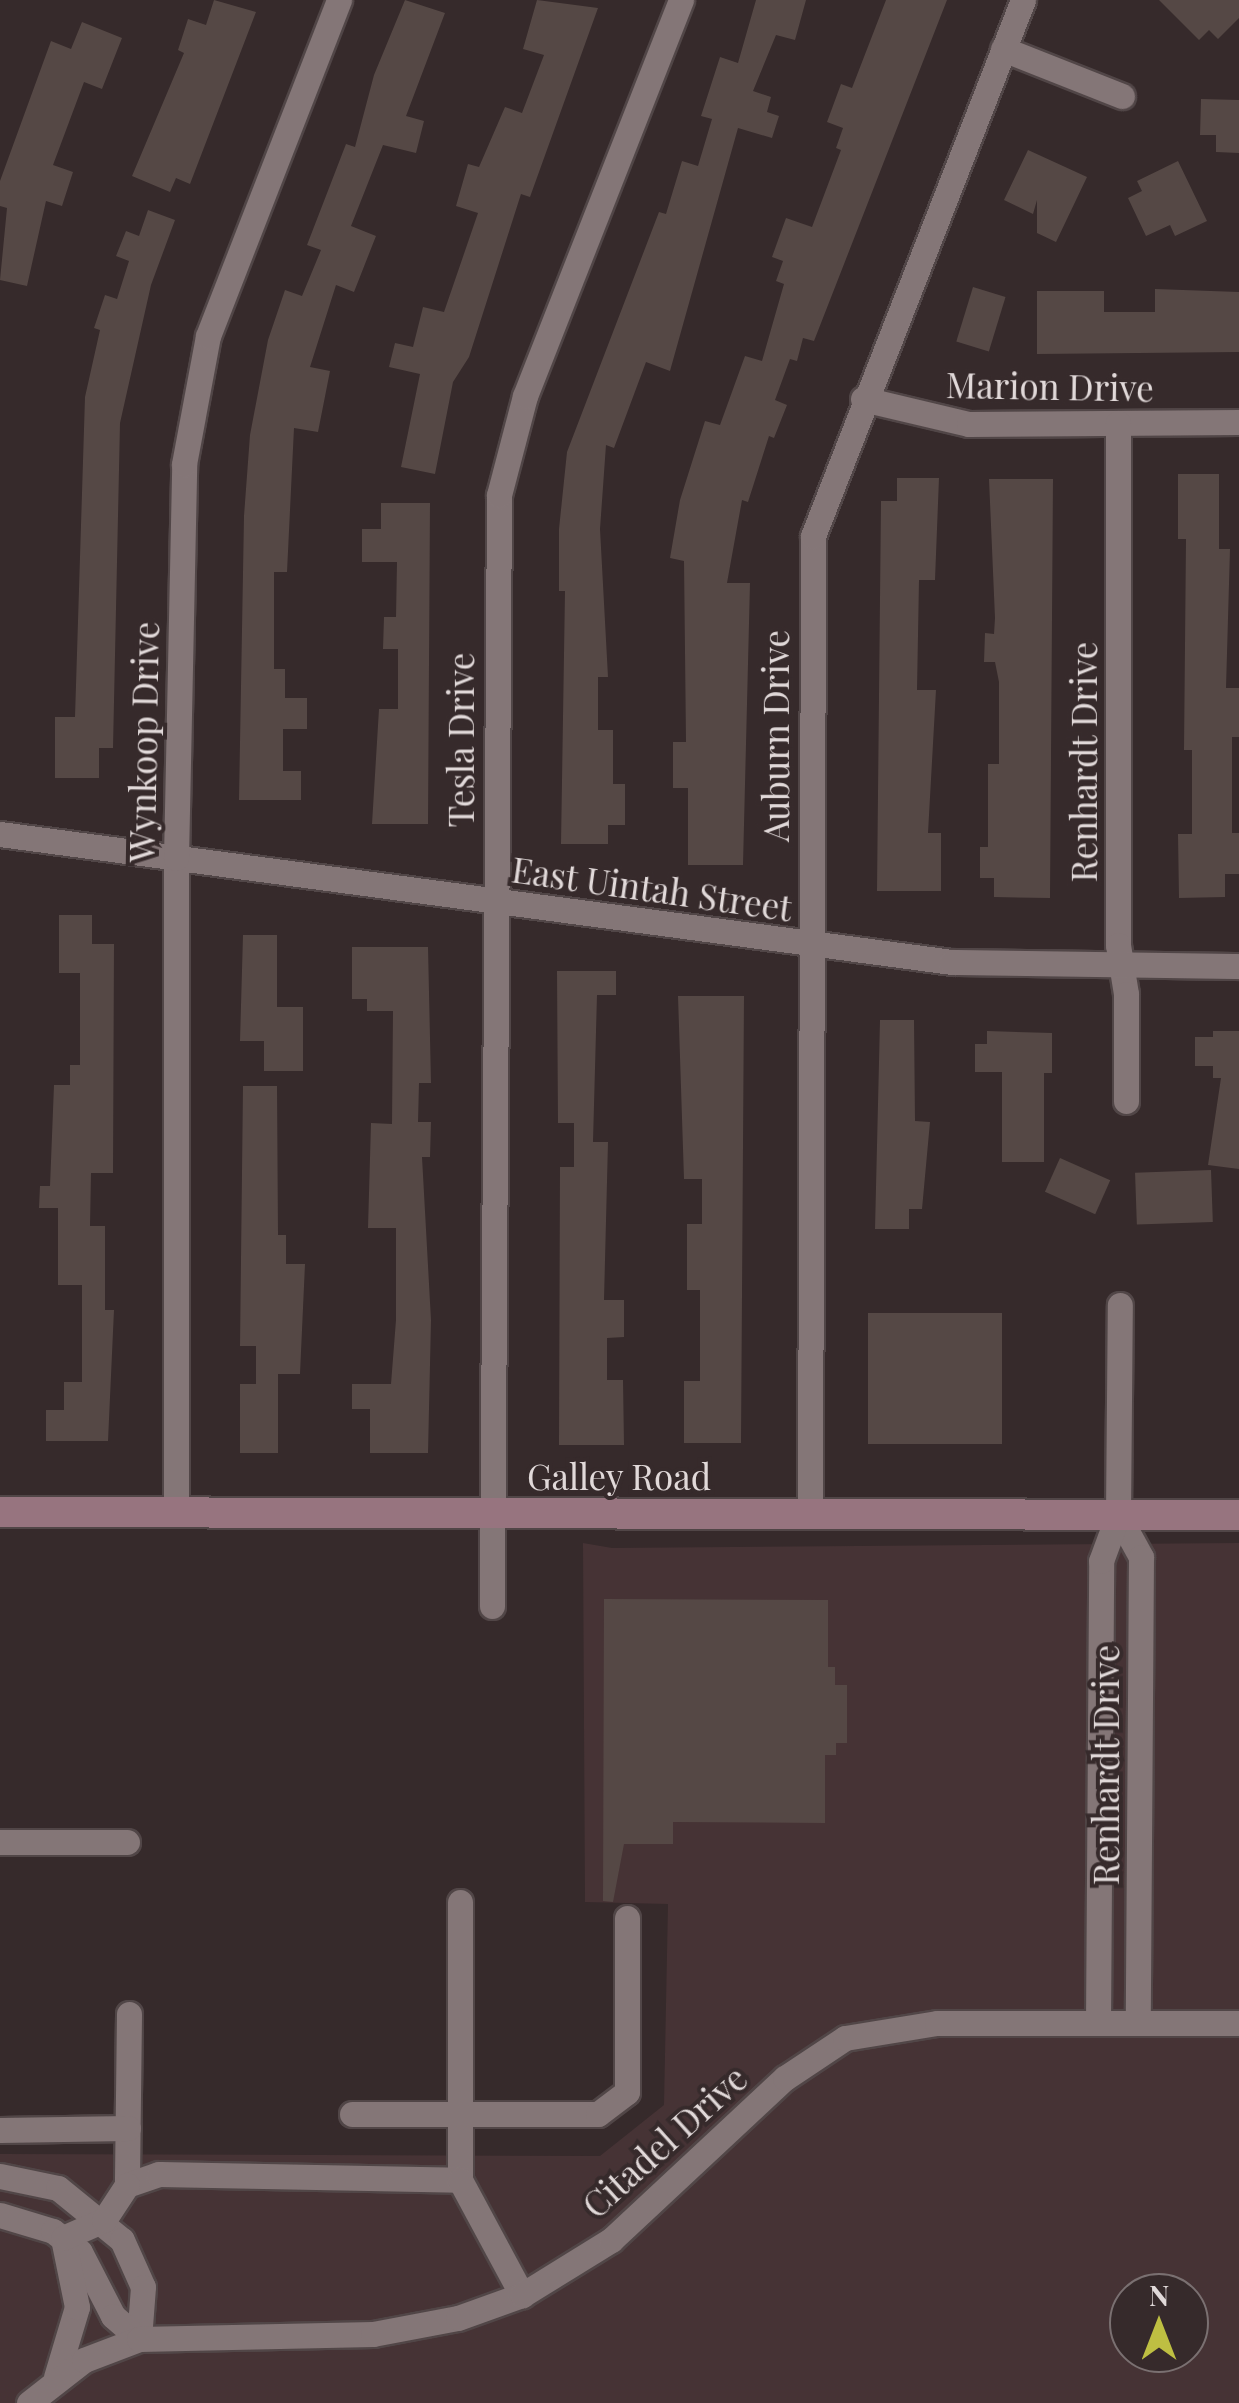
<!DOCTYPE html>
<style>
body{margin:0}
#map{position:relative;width:1239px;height:2403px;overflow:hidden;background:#362a2b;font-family:"Playfair Display",serif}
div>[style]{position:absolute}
.built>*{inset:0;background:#463335}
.building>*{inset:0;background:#554845;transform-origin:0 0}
.roads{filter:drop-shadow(2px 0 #514647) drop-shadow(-2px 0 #514647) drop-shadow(0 2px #514647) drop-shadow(0 -2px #514647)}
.street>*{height:25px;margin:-12.5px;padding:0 12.5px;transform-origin:12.5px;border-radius:12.5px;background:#847677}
.secondary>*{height:30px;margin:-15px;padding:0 15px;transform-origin:15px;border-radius:15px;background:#97747f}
span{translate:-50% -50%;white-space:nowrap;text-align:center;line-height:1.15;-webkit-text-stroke:8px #362a2b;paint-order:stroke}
.street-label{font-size:35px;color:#e1d9d9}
.north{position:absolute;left:1109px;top:2273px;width:100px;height:100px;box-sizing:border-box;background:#362a2b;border:2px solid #7a7071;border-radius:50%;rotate:0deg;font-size:28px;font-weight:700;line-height:40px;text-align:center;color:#e1d9d9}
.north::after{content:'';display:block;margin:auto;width:35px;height:45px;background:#bebf42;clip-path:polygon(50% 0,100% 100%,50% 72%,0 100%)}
</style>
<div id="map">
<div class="built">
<i style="clip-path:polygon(evenodd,583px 1543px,612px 1548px,1239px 1543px,1239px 2403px,0 2403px,0 2154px,600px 2156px,664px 2105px,668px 1904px,585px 1902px,583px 1543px,1129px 2293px,1189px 2293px,1189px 2353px,1129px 2353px,1129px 2293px)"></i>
</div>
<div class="building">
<i style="clip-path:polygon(214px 0,256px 12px,190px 184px,176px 178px,170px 192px,132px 176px,184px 53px,178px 50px,188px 19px,206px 25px)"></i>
<i style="clip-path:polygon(405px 0,445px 13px,406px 116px,424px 121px,416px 153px,383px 145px,351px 226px,376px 236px,354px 292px,336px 285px,310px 367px,330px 371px,318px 432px,294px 428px,287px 572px,274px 572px,274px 669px,285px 669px,285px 698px,307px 698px,307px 729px,283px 729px,283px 771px,301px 771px,301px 800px,239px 800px,244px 516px,250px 435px,268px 340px,285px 290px,302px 296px,321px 250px,307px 245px,346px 144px,355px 147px,374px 75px)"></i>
<i style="clip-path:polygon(537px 0,598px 8px,530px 197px,521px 194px,469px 357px,453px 382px,435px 474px,401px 467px,420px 374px,389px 367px,395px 343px,413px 347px,423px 307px,444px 312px,478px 213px,456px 206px,468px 164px,479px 167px,505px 107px,522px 113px,544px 55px,523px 49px)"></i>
<i style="clip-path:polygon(756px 0,806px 0,795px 40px,776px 35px,753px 91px,771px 97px,767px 112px,779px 116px,772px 138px,738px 128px,670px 371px,646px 362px,614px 448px,606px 445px,600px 529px,608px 677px,598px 677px,598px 730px,613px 730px,613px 784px,625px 784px,625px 825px,608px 825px,608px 844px,561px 844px,565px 591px,559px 591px,559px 529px,567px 452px,659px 212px,666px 214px,682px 161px,698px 166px,712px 119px,701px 116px,720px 57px,738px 63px)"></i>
<i style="clip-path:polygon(886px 0,947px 0,814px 341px,803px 338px,797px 361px,790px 359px,775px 400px,787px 405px,774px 438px,769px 436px,748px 502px,742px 500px,727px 583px,750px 583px,743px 865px,688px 865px,688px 788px,673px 788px,673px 742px,686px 742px,684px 561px,670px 558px,680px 500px,705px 421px,720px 425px,745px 356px,762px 361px,784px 284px,776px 281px,783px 261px,772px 257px,786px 218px,812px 227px,841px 150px,836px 148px,843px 128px,827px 122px,841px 84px,852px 88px)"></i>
<i style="clip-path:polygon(1159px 0,1239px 0,1239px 18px,1218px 39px,1209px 30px,1199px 40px)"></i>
<i style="clip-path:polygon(82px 22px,122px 38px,102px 89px,84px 82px,53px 165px,73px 172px,62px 206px,46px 201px,27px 286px,0 280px,7px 208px,0 206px,0 181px,51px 41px,71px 49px)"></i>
<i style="clip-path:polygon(1201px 99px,1239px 100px,1239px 153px,1216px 152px,1216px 135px,1200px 135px)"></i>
<i style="clip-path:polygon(1028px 150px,1087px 177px,1056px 242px,1037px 233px,1037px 200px,1033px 214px,1004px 200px)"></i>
<i style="clip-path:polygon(1178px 161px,1207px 221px,1175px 236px,1170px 225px,1146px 236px,1128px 198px,1142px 191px,1137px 181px)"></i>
<i style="clip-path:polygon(148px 210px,175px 220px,151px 285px,120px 423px,113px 748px,99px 748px,99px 778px,55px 778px,55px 717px,75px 717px,85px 397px,100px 330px,94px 328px,105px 295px,117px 299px,129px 261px,116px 256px,126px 231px,139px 236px)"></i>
<i style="left:973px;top:287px;width:34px;height:57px;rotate:17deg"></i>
<i style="clip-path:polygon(1155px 289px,1239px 292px,1239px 352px,1037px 354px,1037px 291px,1104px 291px,1104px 312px,1155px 312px)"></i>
<i style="clip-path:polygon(1178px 474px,1219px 474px,1219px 549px,1230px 549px,1226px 688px,1239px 688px,1239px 737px,1232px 737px,1232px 833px,1239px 833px,1239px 874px,1225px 874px,1225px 897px,1179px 898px,1178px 834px,1192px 834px,1192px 750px,1184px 750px,1186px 539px,1178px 539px)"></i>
<i style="clip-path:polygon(897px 478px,939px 478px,935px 580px,919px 580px,917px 690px,936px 690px,928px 833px,941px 833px,941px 891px,877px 891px,881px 501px,897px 501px)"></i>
<i style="clip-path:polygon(989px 479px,1053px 479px,1050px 898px,994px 897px,994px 878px,980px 878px,980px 847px,988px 847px,988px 764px,999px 764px,999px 682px,995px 662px,984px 662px,985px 633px,994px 634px,995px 618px)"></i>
<i style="clip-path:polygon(381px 503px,430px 503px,428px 824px,372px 824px,379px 709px,398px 709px,398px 649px,383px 649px,384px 617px,396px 617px,397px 562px,362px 562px,362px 529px,381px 529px)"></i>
<i style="clip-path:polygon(59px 915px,92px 915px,92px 944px,114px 944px,113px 1173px,91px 1173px,90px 1226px,105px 1226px,105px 1310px,114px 1310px,108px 1441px,46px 1441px,46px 1410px,64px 1410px,64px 1382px,82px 1382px,82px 1285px,58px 1285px,58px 1208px,39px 1208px,40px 1186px,50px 1186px,54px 1085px,70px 1085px,70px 1065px,80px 1065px,80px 973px,59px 973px)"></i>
<i style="clip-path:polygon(243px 935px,277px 935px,277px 1007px,303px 1007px,303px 1071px,264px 1071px,264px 1041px,240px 1041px)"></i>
<i style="clip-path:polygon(352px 947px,428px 947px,431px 1083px,419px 1083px,418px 1122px,431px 1122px,430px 1157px,422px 1157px,431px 1320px,428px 1453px,370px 1453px,370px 1409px,352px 1409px,352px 1384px,391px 1384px,396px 1320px,396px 1228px,368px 1228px,371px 1123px,392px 1124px,393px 1011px,367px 1011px,367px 999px,352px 999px)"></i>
<i style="clip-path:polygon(557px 971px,616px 971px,616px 995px,597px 995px,593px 1142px,608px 1142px,604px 1300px,624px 1300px,624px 1337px,607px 1338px,607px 1380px,623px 1380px,624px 1445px,559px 1445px,560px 1167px,574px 1167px,574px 1123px,558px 1123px)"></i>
<i style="clip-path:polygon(678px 996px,744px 996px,741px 1443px,684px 1443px,684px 1381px,700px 1381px,700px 1290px,687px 1290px,687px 1224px,702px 1224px,702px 1179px,684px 1179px)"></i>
<i style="clip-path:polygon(880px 1020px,914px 1020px,915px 1121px,930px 1122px,922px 1209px,909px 1209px,909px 1229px,875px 1229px)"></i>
<i style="clip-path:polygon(987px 1031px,1052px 1033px,1052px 1073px,1044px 1073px,1044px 1162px,1002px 1162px,1002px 1072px,975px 1072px,975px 1044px,987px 1044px)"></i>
<i style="clip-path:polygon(1213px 1031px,1239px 1031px,1239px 1169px,1208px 1165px,1221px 1078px,1213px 1078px,1213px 1066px,1195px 1066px,1195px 1037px,1213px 1037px)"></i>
<i style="clip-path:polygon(243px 1086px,277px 1086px,278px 1235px,286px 1235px,286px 1264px,305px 1264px,300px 1374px,278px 1374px,278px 1453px,240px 1453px,240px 1384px,256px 1384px,256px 1346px,240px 1346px)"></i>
<i style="left:1060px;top:1158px;width:55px;height:37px;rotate:24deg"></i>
<i style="left:1211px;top:1170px;width:52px;height:76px;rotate:88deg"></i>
<i style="left:868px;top:1313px;width:134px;height:131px"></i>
<i style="clip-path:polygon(604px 1599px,828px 1600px,828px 1667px,835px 1667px,835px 1685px,847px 1685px,847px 1743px,836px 1743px,836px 1755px,825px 1755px,825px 1823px,673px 1822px,673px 1844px,624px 1844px,613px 1902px,603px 1901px)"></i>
</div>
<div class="roads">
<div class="street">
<i style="left:1003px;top:49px;width:128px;rotate:21.6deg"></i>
<i style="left:863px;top:399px;width:109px;rotate:13.3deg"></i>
<i style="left:969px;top:424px;width:270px;rotate:-0.4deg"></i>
<i style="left:1118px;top:423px;width:522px;rotate:90deg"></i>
<i style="left:1118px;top:945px;width:50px;rotate:80.7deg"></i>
<i style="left:1126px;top:994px;width:107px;rotate:90deg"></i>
<i style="left:0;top:834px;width:961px;rotate:7.66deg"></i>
<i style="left:952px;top:962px;width:287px;rotate:0.8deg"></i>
<i style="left:176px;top:1511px;width:653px;rotate:-90deg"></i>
<i style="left:176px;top:858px;width:394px;rotate:-88.8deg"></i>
<i style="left:184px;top:464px;width:130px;rotate:-79.4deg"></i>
<i style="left:208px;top:336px;width:361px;rotate:-68.7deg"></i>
<i style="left:810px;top:1514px;width:978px;rotate:-89.82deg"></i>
<i style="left:813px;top:536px;width:576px;rotate:-68.61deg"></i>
<i style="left:1118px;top:1515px;width:48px;rotate:61.3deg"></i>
<i style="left:1141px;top:1557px;width:465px;rotate:90.4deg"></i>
<i style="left:492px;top:1606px;width:1111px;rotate:-89.64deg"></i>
<i style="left:499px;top:495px;width:102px;rotate:-75.3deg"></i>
<i style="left:525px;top:396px;width:426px;rotate:-68.5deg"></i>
<i style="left:0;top:1842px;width:127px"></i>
<i style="left:460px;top:1902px;width:278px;rotate:90deg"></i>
<i style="left:129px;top:2014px;width:171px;rotate:90.7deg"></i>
<i style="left:127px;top:2185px;width:34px;rotate:-19deg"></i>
<i style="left:159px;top:2174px;width:301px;rotate:1.1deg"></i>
<i style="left:460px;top:2180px;width:131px;rotate:61.7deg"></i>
<i style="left:1098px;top:2023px;width:462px;rotate:-89.6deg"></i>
<i style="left:1101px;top:1561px;width:49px;rotate:-69.7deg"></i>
<i style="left:1118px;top:1515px;width:210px;rotate:-89.5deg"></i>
<i style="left:352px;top:2114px;width:246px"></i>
<i style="left:598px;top:2114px;width:36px;rotate:-37deg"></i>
<i style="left:627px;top:2092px;width:174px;rotate:-90deg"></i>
<i style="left:0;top:2130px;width:128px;rotate:-0.9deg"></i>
<i style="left:0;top:2176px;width:59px;rotate:11.7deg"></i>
<i style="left:58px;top:2188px;width:82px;rotate:39.1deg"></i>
<i style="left:122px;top:2240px;width:51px;rotate:65.9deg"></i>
<i style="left:143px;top:2287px;width:52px;rotate:94.4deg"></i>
<i style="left:0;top:2215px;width:55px;rotate:16.8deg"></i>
<i style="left:53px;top:2231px;width:34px;rotate:38deg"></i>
<i style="left:80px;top:2252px;width:72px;rotate:62.7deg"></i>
<i style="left:113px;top:2316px;width:35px;rotate:41deg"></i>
<i style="left:56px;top:2377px;width:73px;rotate:-73.3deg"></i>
<i style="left:77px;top:2307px;width:70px;rotate:-101.5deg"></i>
<i style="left:63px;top:2238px;width:45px;rotate:-23.7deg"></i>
<i style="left:104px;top:2220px;width:42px;rotate:-56.7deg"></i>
<i style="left:29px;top:2403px;width:70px;rotate:-38deg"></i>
<i style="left:84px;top:2360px;width:59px;rotate:-20.9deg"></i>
<i style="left:139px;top:2339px;width:234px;rotate:-1.2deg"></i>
<i style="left:373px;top:2334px;width:86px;rotate:-10.7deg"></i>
<i style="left:458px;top:2318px;width:68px;rotate:-19.8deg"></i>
<i style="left:522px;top:2295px;width:105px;rotate:-31.7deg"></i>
<i style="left:611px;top:2240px;width:238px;rotate:-43deg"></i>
<i style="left:785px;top:2078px;width:72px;rotate:-33.7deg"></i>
<i style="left:845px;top:2038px;width:93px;rotate:-9.3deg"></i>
<i style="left:937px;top:2023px;width:302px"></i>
</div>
<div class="secondary">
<i style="left:0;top:1512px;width:1239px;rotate:0.14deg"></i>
</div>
</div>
<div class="street-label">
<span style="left:1050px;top:386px;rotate:1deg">Marion Drive</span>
<span style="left:775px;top:736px;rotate:-90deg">Auburn Drive</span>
<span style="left:460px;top:740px;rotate:-90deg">Tesla Drive</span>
<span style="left:143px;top:742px;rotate:-89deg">Wynkoop Drive</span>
<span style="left:1083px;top:762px;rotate:-90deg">Renhardt Drive</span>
<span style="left:652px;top:888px;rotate:8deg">East Uintah Street</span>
<span style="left:619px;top:1476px">Galley Road</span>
<span style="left:1105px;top:1765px;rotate:-90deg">Renhardt Drive</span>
<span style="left:664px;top:2141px;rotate:-42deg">Citadel Drive</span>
</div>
<div class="north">N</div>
</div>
